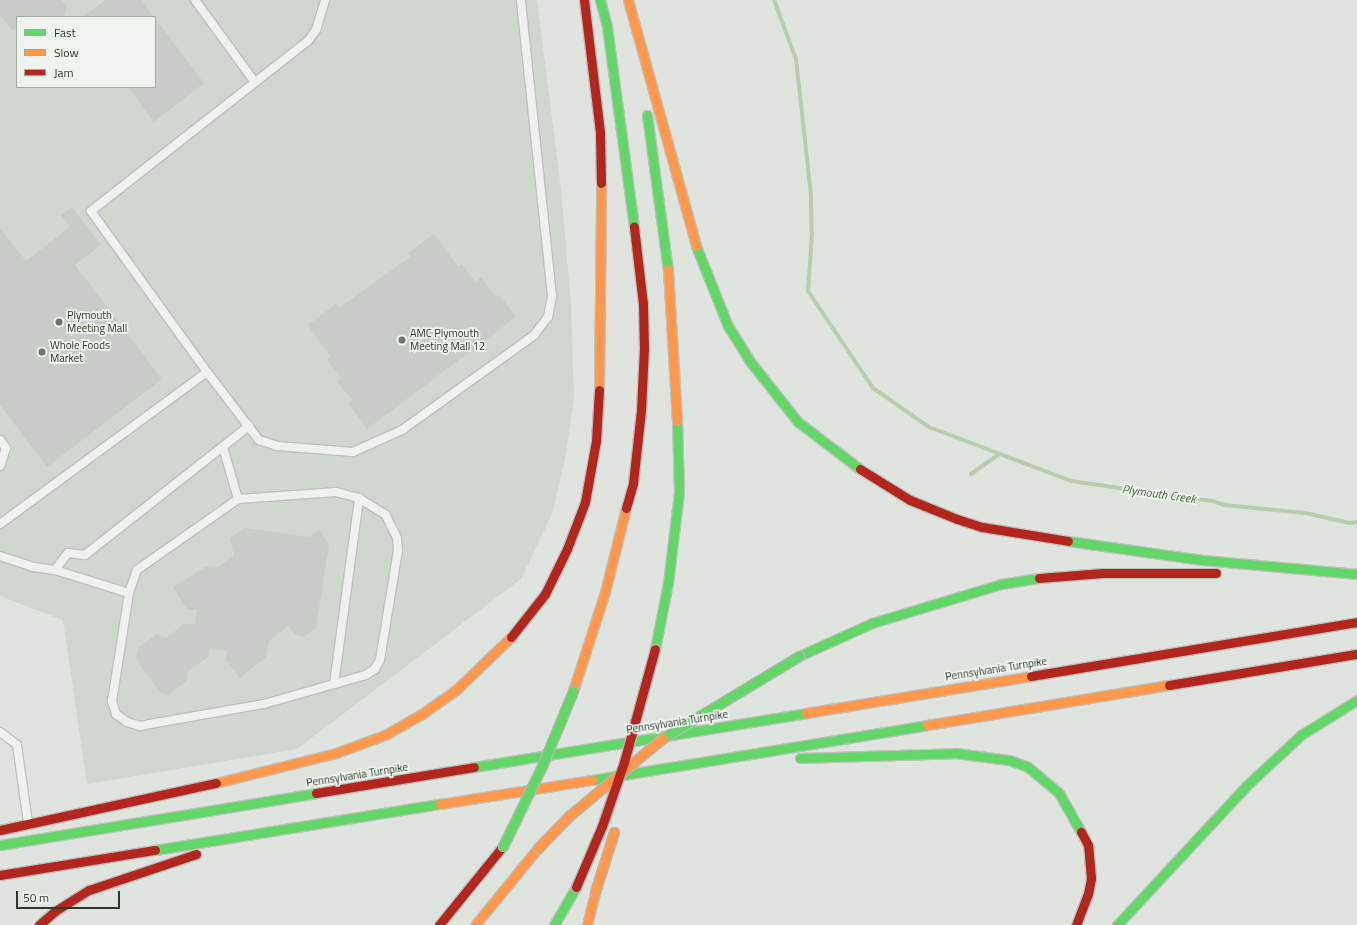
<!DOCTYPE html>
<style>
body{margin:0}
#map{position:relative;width:1357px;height:925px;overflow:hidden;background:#e0e4df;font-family:"Titillium Web",sans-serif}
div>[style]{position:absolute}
.built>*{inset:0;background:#cfd7ce}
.stream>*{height:4px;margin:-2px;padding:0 2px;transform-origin:2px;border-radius:2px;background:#b8ceaf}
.building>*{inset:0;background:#c8ccc7}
.roads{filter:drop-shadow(1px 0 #bec2bd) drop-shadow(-1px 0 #bec2bd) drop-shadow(0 1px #bec2bd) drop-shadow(0 -1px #bec2bd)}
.lane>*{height:8px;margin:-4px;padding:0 4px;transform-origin:4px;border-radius:4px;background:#eff1ef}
.fast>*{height:9px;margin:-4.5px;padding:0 4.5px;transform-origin:4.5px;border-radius:4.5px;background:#63d668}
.slow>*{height:9px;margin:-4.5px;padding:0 4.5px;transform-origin:4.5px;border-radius:4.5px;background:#ff974d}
.jam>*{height:9px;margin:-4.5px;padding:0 4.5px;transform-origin:4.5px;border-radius:4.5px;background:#b3261e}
.bridges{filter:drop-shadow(1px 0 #b3b8b2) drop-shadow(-1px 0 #b3b8b2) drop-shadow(0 1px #b3b8b2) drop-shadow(0 -1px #b3b8b2)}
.fast-bridge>*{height:9px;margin:-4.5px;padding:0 4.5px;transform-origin:4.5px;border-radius:4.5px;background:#63d668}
.slow-bridge>*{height:9px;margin:-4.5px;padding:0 4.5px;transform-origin:4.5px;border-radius:4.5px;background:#ff974d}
.jam-bridge>*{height:9px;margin:-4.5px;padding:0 4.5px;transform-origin:4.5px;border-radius:4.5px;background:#b3261e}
.dots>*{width:11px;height:11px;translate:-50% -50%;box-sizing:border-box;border:2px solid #eef4ed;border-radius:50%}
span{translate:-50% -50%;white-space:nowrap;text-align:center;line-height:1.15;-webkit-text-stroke:3.5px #eef4ed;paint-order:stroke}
.poi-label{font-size:11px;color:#2b3b28}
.left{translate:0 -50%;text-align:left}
.street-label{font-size:11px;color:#2b3b28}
.water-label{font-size:12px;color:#446c36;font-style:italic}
.legend{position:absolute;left:16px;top:16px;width:140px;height:72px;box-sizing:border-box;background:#eef4ed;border:1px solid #a0aa9e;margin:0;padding:5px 7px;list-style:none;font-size:12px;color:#2b3b28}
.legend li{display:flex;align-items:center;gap:8px;height:20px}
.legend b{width:20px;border:1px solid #a0aa9e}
.scale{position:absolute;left:16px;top:891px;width:104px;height:18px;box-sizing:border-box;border:2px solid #2b3b28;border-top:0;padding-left:5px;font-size:12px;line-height:14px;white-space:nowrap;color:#2b3b28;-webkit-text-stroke:3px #eef4ed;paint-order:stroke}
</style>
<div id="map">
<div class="built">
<i style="clip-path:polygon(evenodd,0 0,537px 0,561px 189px,571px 304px,574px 398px,565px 459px,552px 514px,521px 579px,297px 749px,87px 784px,63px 620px,0 596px,0 0,17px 17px,155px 17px,155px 87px,17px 87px,17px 17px)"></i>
</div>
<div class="stream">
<i style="left:774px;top:0;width:63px;rotate:69.6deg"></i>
<i style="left:796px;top:59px;width:136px;rotate:83.7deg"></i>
<i style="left:811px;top:194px;width:39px;rotate:89deg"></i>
<i style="left:812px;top:233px;width:58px;rotate:93.9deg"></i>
<i style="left:808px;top:291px;width:117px;rotate:56.2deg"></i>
<i style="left:873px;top:388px;width:68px;rotate:34.9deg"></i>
<i style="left:929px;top:427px;width:152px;rotate:20.8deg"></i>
<i style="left:1071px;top:481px;width:142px;rotate:8.1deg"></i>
<i style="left:1212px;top:501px;width:14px;rotate:17deg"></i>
<i style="left:1225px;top:505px;width:80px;rotate:5.7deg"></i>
<i style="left:1305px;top:513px;width:46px;rotate:12.5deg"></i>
<i style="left:1350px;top:523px;width:7px;rotate:-8deg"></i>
<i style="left:971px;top:474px;width:35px;rotate:-35deg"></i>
</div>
<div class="building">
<i style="clip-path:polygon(0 0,61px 0,66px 6px,64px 17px,17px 17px,17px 30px,11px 29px,0 15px)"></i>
<i style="clip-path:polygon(106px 0,142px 0,154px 17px,82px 17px)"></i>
<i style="clip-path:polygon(155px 18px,204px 83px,154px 122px,128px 87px,155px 87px)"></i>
<i style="clip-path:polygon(72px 207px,101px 245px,75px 265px,162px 379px,47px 467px,0 405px,0 228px,26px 261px,70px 227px,61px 215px)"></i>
<i style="clip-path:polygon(434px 234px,458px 267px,462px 264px,475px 282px,481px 277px,495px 296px,499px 295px,516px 317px,367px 429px,348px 403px,352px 400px,337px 381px,341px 378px,327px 360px,330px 356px,308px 325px,336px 304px,339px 308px,410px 257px,408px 253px)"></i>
<i style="clip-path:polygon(245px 528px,309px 537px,319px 529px,329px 545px,316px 628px,303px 637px,295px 634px,288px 626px,269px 641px,266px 657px,240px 678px,226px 660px,227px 651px,209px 649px,208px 657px,188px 671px,187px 680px,169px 695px,161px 693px,136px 659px,138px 648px,157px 634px,166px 638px,184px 624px,195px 624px,197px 610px,187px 609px,173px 587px,205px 567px,216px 568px,234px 556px,230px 538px)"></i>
</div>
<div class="roads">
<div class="lane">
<i style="left:195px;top:0;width:100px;rotate:53.9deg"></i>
<i style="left:207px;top:372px;width:198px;rotate:-125.8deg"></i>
<i style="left:91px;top:211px;width:276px;rotate:-38.1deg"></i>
<i style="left:308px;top:41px;width:14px;rotate:-54deg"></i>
<i style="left:316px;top:30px;width:31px;rotate:-73deg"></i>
<i style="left:0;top:440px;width:10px;rotate:53deg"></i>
<i style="left:6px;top:448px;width:19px;rotate:108deg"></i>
<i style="left:0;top:524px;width:257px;rotate:-36.3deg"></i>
<i style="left:207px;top:372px;width:86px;rotate:52.6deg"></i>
<i style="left:259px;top:440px;width:19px;rotate:18deg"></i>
<i style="left:277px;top:446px;width:76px;rotate:4.5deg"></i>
<i style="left:353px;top:452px;width:54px;rotate:-24.2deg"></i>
<i style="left:402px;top:430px;width:163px;rotate:-35.7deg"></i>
<i style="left:534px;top:335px;width:23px;rotate:-52deg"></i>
<i style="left:548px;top:317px;width:21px;rotate:-79deg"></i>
<i style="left:552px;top:296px;width:298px;rotate:-96deg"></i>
<i style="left:0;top:556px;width:36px;rotate:18deg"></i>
<i style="left:34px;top:567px;width:21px;rotate:8deg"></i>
<i style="left:55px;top:570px;width:21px;rotate:-53deg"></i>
<i style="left:68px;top:553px;width:17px;rotate:7deg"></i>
<i style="left:85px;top:555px;width:209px;rotate:-38.2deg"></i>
<i style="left:55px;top:570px;width:77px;rotate:17.3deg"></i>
<i style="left:129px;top:593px;width:109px;rotate:98.9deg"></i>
<i style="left:112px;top:701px;width:14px;rotate:73deg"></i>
<i style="left:116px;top:714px;width:14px;rotate:36deg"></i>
<i style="left:127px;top:722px;width:14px;rotate:17deg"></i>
<i style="left:140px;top:726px;width:10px;rotate:-11deg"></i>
<i style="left:150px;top:724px;width:116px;rotate:-10deg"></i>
<i style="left:264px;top:704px;width:106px;rotate:-15.9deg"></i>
<i style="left:366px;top:675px;width:11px;rotate:-34deg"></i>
<i style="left:375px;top:669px;width:10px;rotate:-61deg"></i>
<i style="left:380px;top:660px;width:111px;rotate:-80.7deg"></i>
<i style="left:398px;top:550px;width:12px;rotate:-95deg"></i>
<i style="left:397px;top:538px;width:25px;rotate:-116deg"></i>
<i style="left:386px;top:515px;width:32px;rotate:-148deg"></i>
<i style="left:359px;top:498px;width:24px;rotate:-165deg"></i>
<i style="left:336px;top:492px;width:98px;rotate:175.9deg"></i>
<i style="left:238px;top:499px;width:54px;rotate:-106.1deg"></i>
<i style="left:129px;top:593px;width:24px;rotate:-71deg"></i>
<i style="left:137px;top:570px;width:123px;rotate:-35.1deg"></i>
<i style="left:334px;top:684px;width:188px;rotate:-82.3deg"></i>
<i style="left:0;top:732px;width:21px;rotate:37deg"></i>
<i style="left:17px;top:745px;width:78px;rotate:81.9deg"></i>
</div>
<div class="fast">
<i style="left:600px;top:0;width:28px;rotate:75deg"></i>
<i style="left:607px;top:27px;width:202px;rotate:82.3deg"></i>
<i style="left:647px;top:115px;width:156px;rotate:82.3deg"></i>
<i style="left:696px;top:246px;width:86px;rotate:68.2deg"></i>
<i style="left:728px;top:326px;width:40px;rotate:58deg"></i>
<i style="left:749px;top:360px;width:79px;rotate:51.7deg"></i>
<i style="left:798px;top:422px;width:78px;rotate:37.2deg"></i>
<i style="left:1068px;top:541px;width:136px;rotate:8deg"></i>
<i style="left:1203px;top:560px;width:155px;rotate:5.2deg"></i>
<i style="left:655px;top:649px;width:67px;rotate:-78.9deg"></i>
<i style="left:668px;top:583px;width:92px;rotate:-83.1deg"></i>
<i style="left:679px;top:492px;width:71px;rotate:-91.6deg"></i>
<i style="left:799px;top:656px;width:80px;rotate:-24.3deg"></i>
<i style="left:872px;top:623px;width:135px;rotate:-16.8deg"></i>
<i style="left:1001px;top:584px;width:38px;rotate:-9deg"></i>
<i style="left:800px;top:758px;width:155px;rotate:-1.8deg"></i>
<i style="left:955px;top:753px;width:54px;rotate:7.4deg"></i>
<i style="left:1009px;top:760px;width:20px;rotate:20deg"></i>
<i style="left:1028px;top:767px;width:40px;rotate:40deg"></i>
<i style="left:1059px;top:793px;width:45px;rotate:60.6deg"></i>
<i style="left:474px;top:767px;width:336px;rotate:-9.2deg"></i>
<i style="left:592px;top:780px;width:339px;rotate:-9.3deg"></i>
<i style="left:0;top:845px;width:320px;rotate:-9.3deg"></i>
<i style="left:155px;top:850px;width:289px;rotate:-9.2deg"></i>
<i style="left:554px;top:925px;width:44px;rotate:-59.9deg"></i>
<i style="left:1117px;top:925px;width:190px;rotate:-47.1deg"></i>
<i style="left:1246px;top:786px;width:75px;rotate:-42.8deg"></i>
<i style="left:1301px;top:735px;width:66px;rotate:-32deg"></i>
</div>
<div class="slow">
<i style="left:628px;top:0;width:255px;rotate:74.5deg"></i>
<i style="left:668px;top:270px;width:151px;rotate:86.6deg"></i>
<i style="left:599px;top:390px;width:207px;rotate:-89.4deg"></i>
<i style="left:573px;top:691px;width:104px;rotate:-72.1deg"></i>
<i style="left:605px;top:592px;width:87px;rotate:-76deg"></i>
<i style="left:806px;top:713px;width:228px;rotate:-9.3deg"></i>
<i style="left:927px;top:725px;width:245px;rotate:-9.4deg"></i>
<i style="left:216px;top:783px;width:124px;rotate:-14deg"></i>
<i style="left:336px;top:753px;width:52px;rotate:-20.2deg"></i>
<i style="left:385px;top:735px;width:43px;rotate:-29.6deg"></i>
<i style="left:422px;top:714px;width:42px;rotate:-35.2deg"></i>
<i style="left:456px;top:690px;width:76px;rotate:-43.9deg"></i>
<i style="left:440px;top:804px;width:154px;rotate:-9deg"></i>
<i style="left:475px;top:925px;width:99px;rotate:-50.7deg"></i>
<i style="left:587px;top:925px;width:34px;rotate:-76deg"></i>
</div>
<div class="jam">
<i style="left:584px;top:0;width:134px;rotate:83.1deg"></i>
<i style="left:600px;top:133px;width:50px;rotate:88.9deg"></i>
<i style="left:860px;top:469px;width:59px;rotate:31.8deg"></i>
<i style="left:910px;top:500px;width:51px;rotate:22deg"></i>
<i style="left:957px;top:519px;width:26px;rotate:18deg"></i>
<i style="left:982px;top:527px;width:87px;rotate:9.2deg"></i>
<i style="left:626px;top:508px;width:26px;rotate:-74deg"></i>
<i style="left:633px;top:483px;width:73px;rotate:-83.7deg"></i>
<i style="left:641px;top:410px;width:61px;rotate:-87.2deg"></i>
<i style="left:644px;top:349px;width:45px;rotate:-91.3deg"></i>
<i style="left:643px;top:304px;width:78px;rotate:-96.7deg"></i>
<i style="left:1039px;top:578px;width:64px;rotate:-4.5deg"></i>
<i style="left:1103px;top:573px;width:113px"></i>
<i style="left:511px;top:637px;width:55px;rotate:-51.7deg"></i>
<i style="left:545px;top:594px;width:50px;rotate:-63.9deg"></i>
<i style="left:567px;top:549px;width:50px;rotate:-69deg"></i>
<i style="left:585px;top:502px;width:62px;rotate:-79.8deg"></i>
<i style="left:596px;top:441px;width:51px;rotate:-86.6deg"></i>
<i style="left:1031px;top:676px;width:330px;rotate:-9.4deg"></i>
<i style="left:1169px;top:685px;width:191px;rotate:-9.4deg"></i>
<i style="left:316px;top:793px;width:160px;rotate:-9.3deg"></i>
<i style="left:0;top:830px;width:221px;rotate:-12.3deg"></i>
<i style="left:0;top:875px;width:157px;rotate:-9.2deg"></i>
<i style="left:39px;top:925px;width:21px;rotate:-41deg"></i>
<i style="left:55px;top:911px;width:40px;rotate:-32deg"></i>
<i style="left:89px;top:890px;width:113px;rotate:-18.6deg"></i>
<i style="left:439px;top:925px;width:102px;rotate:-51deg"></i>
<i style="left:1076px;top:925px;width:33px;rotate:-69deg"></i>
<i style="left:1088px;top:894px;width:16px;rotate:-79deg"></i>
<i style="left:1091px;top:878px;width:33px;rotate:-95deg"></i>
<i style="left:1088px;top:845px;width:15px;rotate:-118deg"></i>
</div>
</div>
<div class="bridges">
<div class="fast-bridge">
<i style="left:663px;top:738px;width:159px;rotate:-31.1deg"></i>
<i style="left:503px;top:846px;width:89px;rotate:-64deg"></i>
<i style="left:542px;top:766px;width:81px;rotate:-67.5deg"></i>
</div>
<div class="slow-bridge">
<i style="left:538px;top:848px;width:45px;rotate:-45.9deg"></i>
<i style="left:569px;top:816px;width:122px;rotate:-39.7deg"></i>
<i style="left:595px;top:892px;width:63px;rotate:-72.4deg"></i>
</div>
<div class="jam-bridge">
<i style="left:576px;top:887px;width:66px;rotate:-66.9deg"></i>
<i style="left:602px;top:826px;width:68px;rotate:-71deg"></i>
<i style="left:624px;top:762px;width:117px;rotate:-74.7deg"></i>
</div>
</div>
<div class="dots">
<i style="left:59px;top:322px;background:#6a7668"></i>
<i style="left:402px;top:340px;background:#6a7668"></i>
<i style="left:42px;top:352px;background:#6a7668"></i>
</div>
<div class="poi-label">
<span class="left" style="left:67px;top:322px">Plymouth<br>Meeting Mall</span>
<span class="left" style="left:410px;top:340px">AMC Plymouth<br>Meeting Mall 12</span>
<span class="left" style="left:50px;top:352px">Whole Foods<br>Market</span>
</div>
<div class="street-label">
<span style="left:996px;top:669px;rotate:-9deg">Pennsylvania Turnpike</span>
<span style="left:677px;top:722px;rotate:-9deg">Pennsylvania Turnpike</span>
<span style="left:357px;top:775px;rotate:-9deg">Pennsylvania Turnpike</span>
</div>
<div class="water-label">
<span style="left:1159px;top:494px;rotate:8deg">Plymouth Creek</span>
</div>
<ul class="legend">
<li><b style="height:5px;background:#63d668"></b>Fast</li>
<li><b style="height:5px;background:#ff974d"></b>Slow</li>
<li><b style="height:5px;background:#b3261e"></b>Jam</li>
</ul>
<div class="scale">50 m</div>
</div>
